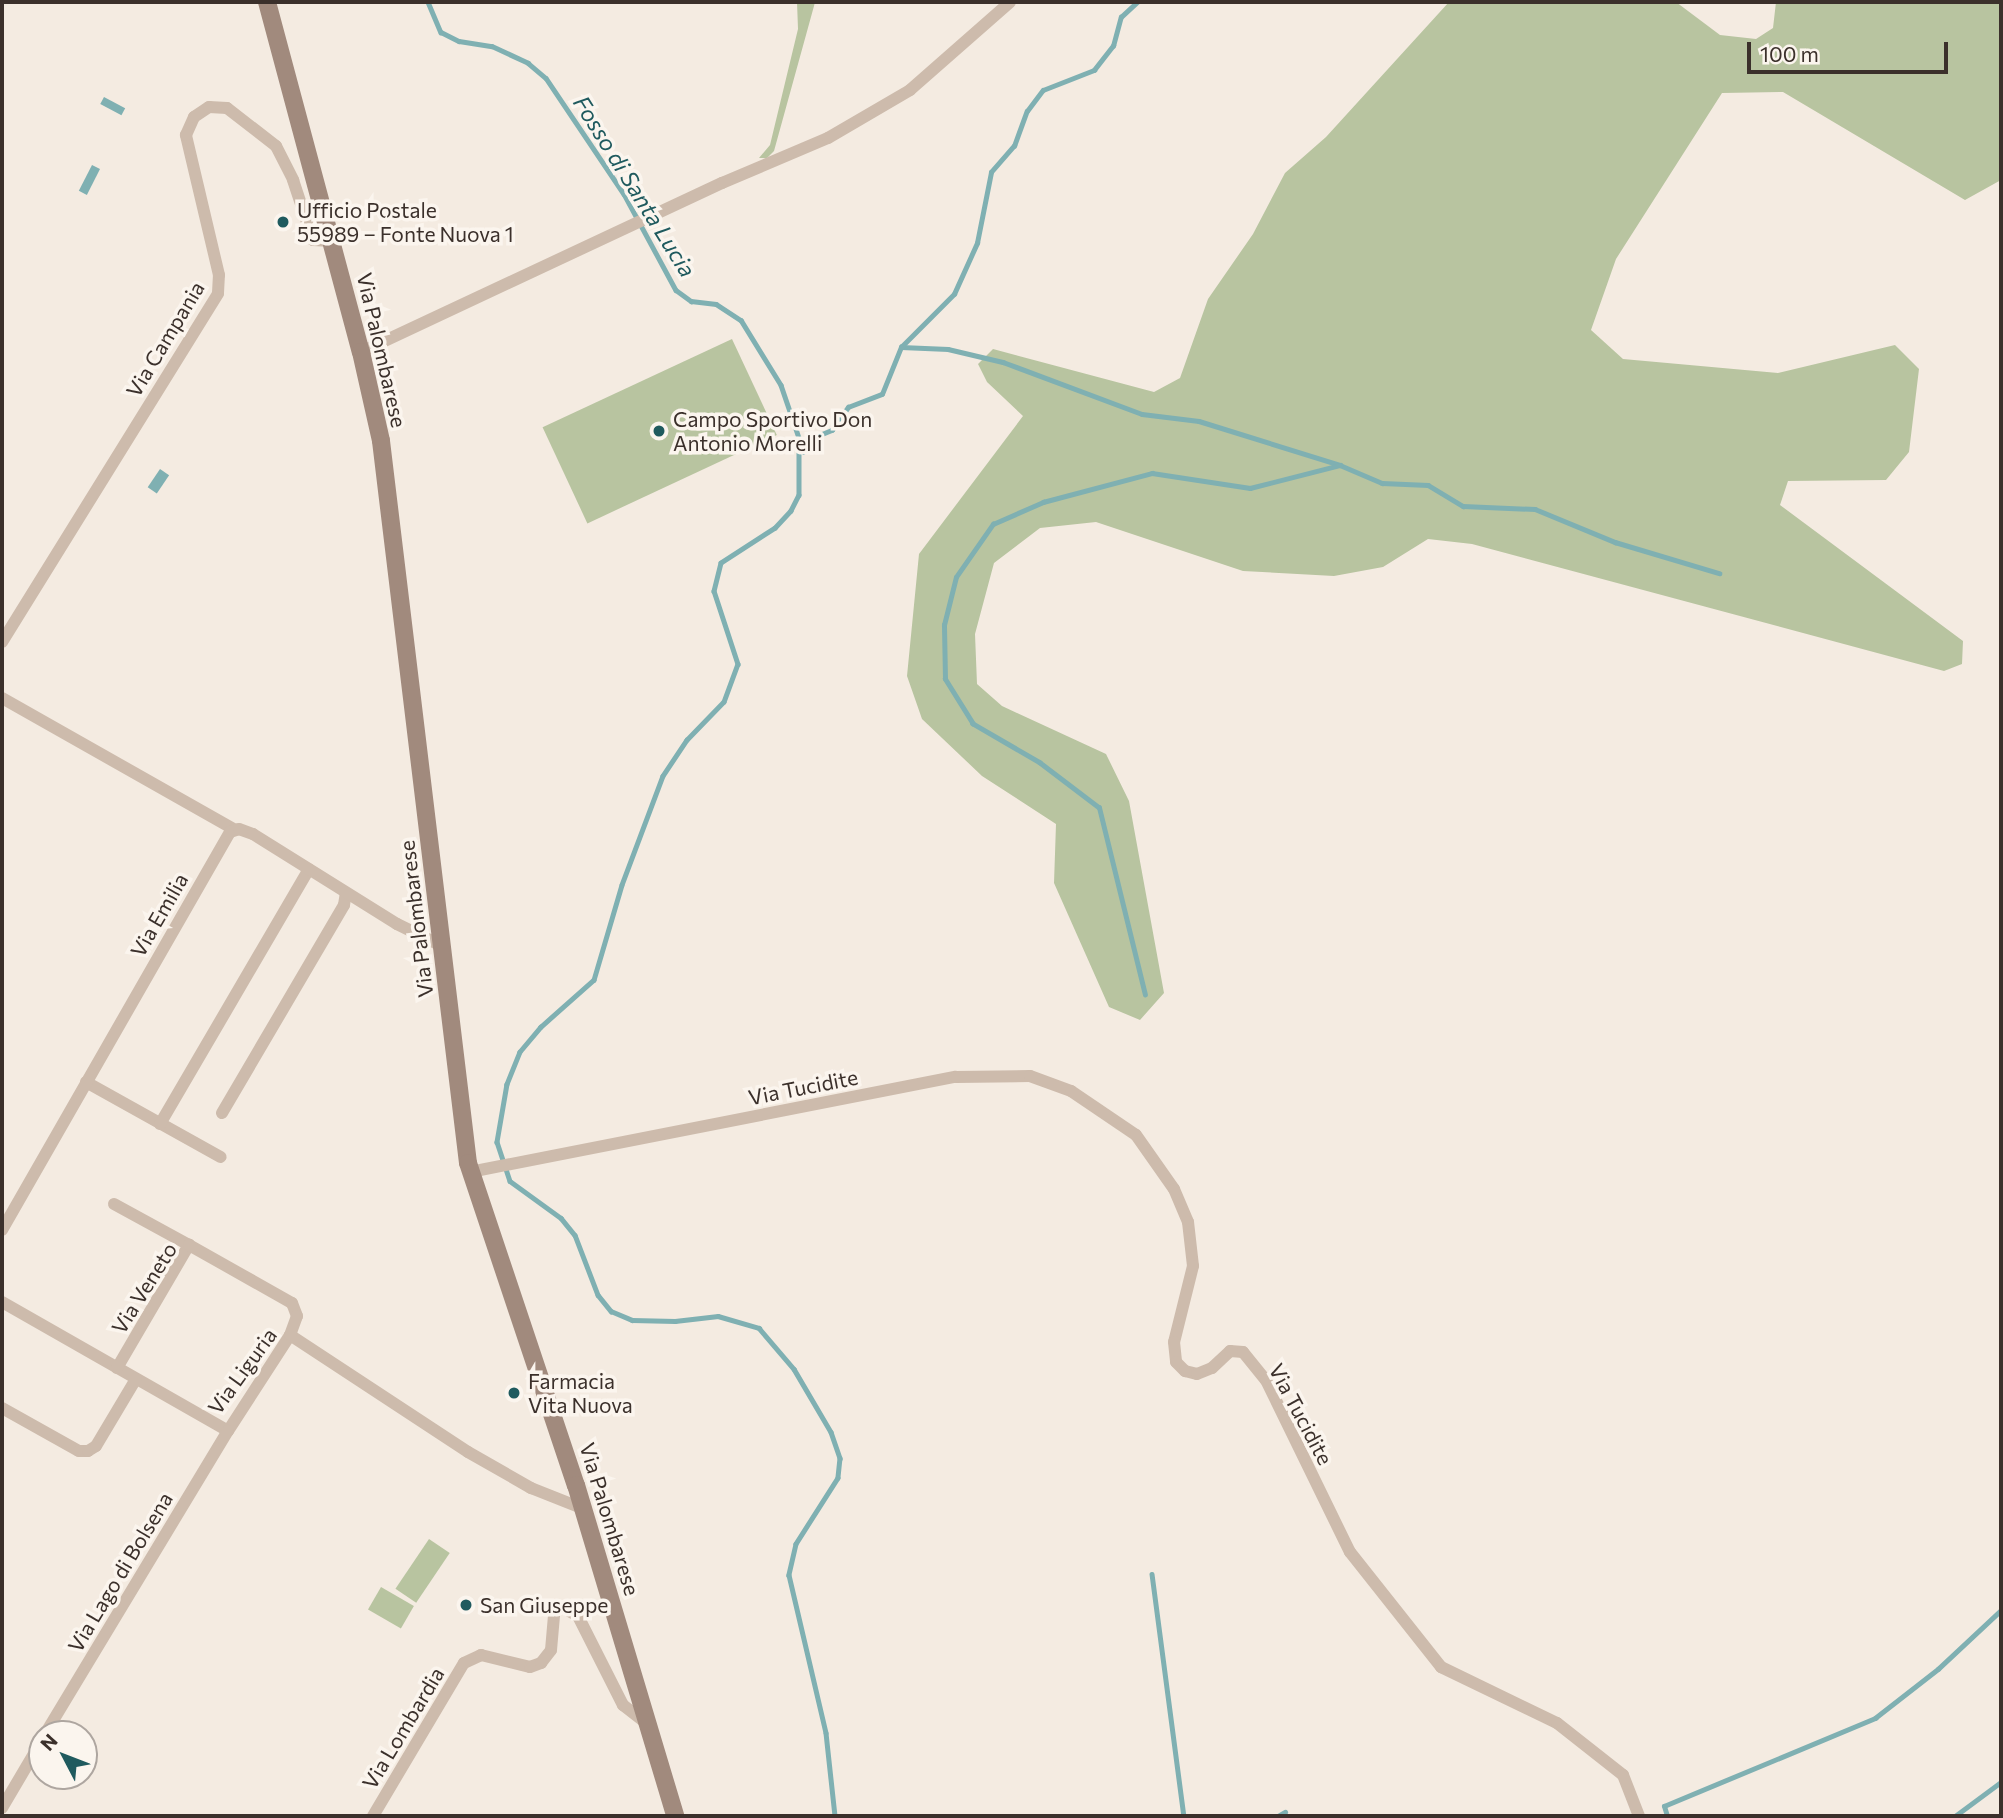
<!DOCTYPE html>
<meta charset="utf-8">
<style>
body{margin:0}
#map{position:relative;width:2003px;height:1818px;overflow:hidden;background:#f4ebe1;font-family:Commissioner,sans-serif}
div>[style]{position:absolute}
.green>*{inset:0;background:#b8c4a0;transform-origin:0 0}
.water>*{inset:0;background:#7fb0b2;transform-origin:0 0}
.stream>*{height:4.5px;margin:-2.25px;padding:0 2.25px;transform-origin:2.25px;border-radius:2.25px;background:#7fb0b2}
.minor>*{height:12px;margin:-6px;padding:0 6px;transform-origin:6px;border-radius:6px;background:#cdbbac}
.secondary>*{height:18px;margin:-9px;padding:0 9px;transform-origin:9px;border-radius:9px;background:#a18a7d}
.dots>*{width:19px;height:19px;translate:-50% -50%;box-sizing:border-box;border:4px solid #fbf5ee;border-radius:50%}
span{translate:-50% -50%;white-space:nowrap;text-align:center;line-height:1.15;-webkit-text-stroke:7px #fbf5ee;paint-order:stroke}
.poi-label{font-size:21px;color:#3b302b}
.left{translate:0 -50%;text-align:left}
.street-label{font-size:21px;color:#3b302b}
.water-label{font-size:23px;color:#1f5a5e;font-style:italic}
.frame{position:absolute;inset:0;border:4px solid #3b302b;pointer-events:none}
.north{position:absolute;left:28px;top:1720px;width:70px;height:70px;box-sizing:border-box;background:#fbf5ee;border:2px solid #aea6a0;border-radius:50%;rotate:312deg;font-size:19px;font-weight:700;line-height:28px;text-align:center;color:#3b302b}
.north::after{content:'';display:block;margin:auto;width:24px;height:32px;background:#1f5a5e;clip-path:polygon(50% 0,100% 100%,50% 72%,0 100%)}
.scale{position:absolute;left:1747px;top:42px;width:201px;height:32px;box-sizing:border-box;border:4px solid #3b302b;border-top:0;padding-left:9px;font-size:21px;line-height:24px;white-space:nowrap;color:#3b302b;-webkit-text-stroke:5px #fbf5ee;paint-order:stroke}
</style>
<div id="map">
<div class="green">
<i style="clip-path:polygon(797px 2px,815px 2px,814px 6px,774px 151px,767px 158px,759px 158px,770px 145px,798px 29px)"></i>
<i style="clip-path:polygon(1449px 2px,1676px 2px,1720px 35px,1756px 39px,1773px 28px,1776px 2px,2001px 2px,2001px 180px,1965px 200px,1783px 92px,1722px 93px,1616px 259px,1591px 330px,1623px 359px,1778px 373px,1895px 345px,1919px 369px,1909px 452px,1886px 480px,1788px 481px,1780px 505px,1963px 641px,1962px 664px,1944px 671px,1472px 544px,1428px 539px,1383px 567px,1334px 576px,1243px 571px,1096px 522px,1040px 528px,994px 563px,975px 634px,977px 684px,1002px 706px,1106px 754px,1129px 801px,1164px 993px,1140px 1020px,1109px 1007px,1054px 883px,1056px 824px,982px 776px,922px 719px,907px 676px,919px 554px,1023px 416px,987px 382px,978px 364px,993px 349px,1154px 392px,1180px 378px,1208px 299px,1253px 234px,1285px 173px,1326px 137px)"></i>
<i style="left:732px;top:339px;width:106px;height:209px;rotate:65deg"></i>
<i style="left:429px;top:1539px;width:25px;height:60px;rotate:34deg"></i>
<i style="left:381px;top:1587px;width:38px;height:26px;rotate:30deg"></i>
</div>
<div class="water">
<i style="left:104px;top:97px;width:24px;height:8px;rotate:28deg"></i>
<i style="left:92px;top:165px;width:9px;height:29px;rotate:27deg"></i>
<i style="left:160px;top:469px;width:11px;height:22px;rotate:34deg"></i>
</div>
<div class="stream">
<i style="left:428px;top:2px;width:33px;rotate:67deg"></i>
<i style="left:441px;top:32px;width:20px;rotate:27deg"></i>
<i style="left:459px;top:41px;width:33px;rotate:9deg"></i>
<i style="left:492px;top:46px;width:40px;rotate:25deg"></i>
<i style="left:528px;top:63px;width:23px;rotate:40deg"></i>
<i style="left:546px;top:78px;width:140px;rotate:56.1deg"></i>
<i style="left:624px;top:194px;width:109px;rotate:61.6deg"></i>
<i style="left:676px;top:290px;width:19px;rotate:36deg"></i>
<i style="left:691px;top:301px;width:25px;rotate:7deg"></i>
<i style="left:716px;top:304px;width:30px;rotate:33deg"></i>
<i style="left:741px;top:320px;width:76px;rotate:58.4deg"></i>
<i style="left:781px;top:385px;width:56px;rotate:71.2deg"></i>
<i style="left:799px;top:438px;width:57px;rotate:90deg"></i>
<i style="left:799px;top:495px;width:18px;rotate:117deg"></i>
<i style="left:791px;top:511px;width:23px;rotate:133deg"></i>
<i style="left:775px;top:528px;width:64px;rotate:147.1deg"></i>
<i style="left:721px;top:563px;width:29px;rotate:104deg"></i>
<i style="left:714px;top:591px;width:77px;rotate:71.8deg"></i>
<i style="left:738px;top:664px;width:40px;rotate:110.2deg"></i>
<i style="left:724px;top:702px;width:53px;rotate:134.2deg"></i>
<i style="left:687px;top:740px;width:43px;rotate:123.7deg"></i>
<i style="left:663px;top:776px;width:116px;rotate:110.6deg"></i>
<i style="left:622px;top:885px;width:99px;rotate:106.4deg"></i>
<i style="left:594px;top:980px;width:71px;rotate:138.4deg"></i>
<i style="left:541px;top:1027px;width:33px;rotate:130deg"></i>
<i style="left:520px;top:1052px;width:35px;rotate:112deg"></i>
<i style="left:507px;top:1084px;width:59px;rotate:99.8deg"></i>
<i style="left:497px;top:1142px;width:41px;rotate:71.6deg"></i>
<i style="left:510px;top:1181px;width:63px;rotate:36deg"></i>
<i style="left:561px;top:1218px;width:22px;rotate:51deg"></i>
<i style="left:575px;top:1235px;width:64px;rotate:69deg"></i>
<i style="left:598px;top:1295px;width:21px;rotate:51deg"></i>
<i style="left:611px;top:1311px;width:23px;rotate:23deg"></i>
<i style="left:632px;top:1320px;width:43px;rotate:1.3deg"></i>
<i style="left:675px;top:1321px;width:43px;rotate:-6.6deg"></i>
<i style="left:718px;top:1316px;width:43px;rotate:16.3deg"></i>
<i style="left:759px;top:1328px;width:54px;rotate:49.5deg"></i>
<i style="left:794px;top:1369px;width:73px;rotate:59.6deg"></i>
<i style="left:831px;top:1432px;width:28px;rotate:71deg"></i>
<i style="left:840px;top:1458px;width:20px;rotate:96deg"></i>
<i style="left:838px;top:1478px;width:78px;rotate:122.5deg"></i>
<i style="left:796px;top:1544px;width:32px;rotate:103deg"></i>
<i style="left:789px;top:1575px;width:162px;rotate:76.8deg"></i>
<i style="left:826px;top:1733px;width:83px;rotate:83.8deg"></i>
<i style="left:901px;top:347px;width:47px;rotate:2.4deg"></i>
<i style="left:948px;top:349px;width:57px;rotate:13.3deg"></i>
<i style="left:1003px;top:362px;width:148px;rotate:20.5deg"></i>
<i style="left:1142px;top:414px;width:57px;rotate:7deg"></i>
<i style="left:1199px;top:421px;width:148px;rotate:17.3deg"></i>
<i style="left:1340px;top:465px;width:46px;rotate:23.2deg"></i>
<i style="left:1382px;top:483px;width:46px;rotate:2.5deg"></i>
<i style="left:1428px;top:485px;width:41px;rotate:31deg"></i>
<i style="left:1463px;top:506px;width:72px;rotate:2.4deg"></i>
<i style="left:1535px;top:509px;width:87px;rotate:22.4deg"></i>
<i style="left:1615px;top:542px;width:109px;rotate:16.6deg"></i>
<i style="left:803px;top:452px;width:21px;rotate:-49deg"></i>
<i style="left:817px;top:436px;width:16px;rotate:-22deg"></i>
<i style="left:832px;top:430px;width:28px;rotate:-55deg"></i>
<i style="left:848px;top:407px;width:36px;rotate:-21deg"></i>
<i style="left:882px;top:394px;width:51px;rotate:-68deg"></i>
<i style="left:901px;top:347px;width:75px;rotate:-45deg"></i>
<i style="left:954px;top:294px;width:56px;rotate:-65.7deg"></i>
<i style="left:977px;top:243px;width:72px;rotate:-78.8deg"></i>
<i style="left:991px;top:172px;width:35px;rotate:-49deg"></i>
<i style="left:1014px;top:146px;width:37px;rotate:-70deg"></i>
<i style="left:1027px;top:111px;width:26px;rotate:-53deg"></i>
<i style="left:1043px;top:90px;width:55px;rotate:-21.4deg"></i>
<i style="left:1094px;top:70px;width:31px;rotate:-52deg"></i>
<i style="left:1113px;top:46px;width:30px;rotate:-75deg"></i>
<i style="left:1121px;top:17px;width:22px;rotate:-43deg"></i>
<i style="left:1145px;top:995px;width:193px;rotate:-103.8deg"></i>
<i style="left:1099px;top:808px;width:74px;rotate:-142.7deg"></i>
<i style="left:1040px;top:763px;width:78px;rotate:-149.8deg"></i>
<i style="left:973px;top:724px;width:53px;rotate:-121.9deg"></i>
<i style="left:945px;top:679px;width:54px;rotate:-91.1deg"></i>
<i style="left:944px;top:625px;width:49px;rotate:-76deg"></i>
<i style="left:956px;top:577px;width:65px;rotate:-55.1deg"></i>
<i style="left:993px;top:524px;width:55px;rotate:-23.7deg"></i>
<i style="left:1043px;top:502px;width:113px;rotate:-14.9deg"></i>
<i style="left:1152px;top:473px;width:99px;rotate:8.7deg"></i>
<i style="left:1250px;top:488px;width:93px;rotate:-14.3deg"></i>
<i style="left:1152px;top:1574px;width:244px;rotate:82.5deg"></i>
<i style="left:1278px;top:1816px;width:8px;rotate:-30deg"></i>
<i style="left:1667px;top:1816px;width:10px;rotate:-107deg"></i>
<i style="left:1664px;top:1806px;width:229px;rotate:-22.6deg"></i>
<i style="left:1875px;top:1718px;width:80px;rotate:-37.9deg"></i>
<i style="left:1938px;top:1669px;width:86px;rotate:-43.1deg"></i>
<i style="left:1955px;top:1816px;width:57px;rotate:-36.5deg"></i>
</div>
<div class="minor">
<i style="left:361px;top:352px;width:399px;rotate:-25.1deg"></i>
<i style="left:722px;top:183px;width:115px;rotate:-23deg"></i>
<i style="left:828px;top:138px;width:95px;rotate:-30.3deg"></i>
<i style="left:910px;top:90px;width:133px;rotate:-41.3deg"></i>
<i style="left:2px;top:642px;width:410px;rotate:-58.2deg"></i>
<i style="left:218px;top:293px;width:18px;rotate:-87deg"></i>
<i style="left:219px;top:275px;width:144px;rotate:-103.3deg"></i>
<i style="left:186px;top:135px;width:20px;rotate:-66deg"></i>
<i style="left:194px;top:117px;width:18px;rotate:-34deg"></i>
<i style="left:209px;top:107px;width:18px;rotate:3deg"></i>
<i style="left:227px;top:108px;width:62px;rotate:37.8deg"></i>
<i style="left:276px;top:146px;width:38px;rotate:63deg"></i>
<i style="left:293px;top:180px;width:63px;rotate:71.6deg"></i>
<i style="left:313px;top:240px;width:19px;rotate:3deg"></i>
<i style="left:2px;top:698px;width:266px;rotate:29.5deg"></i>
<i style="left:86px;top:1082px;width:154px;rotate:29.1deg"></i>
<i style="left:222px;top:1113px;width:241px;rotate:-59.6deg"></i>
<i style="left:344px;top:905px;width:12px;rotate:-81deg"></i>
<i style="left:160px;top:1124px;width:295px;rotate:-59.7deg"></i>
<i style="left:470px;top:1172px;width:495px;rotate:-11.1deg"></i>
<i style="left:956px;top:1077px;width:74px;rotate:-0.8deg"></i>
<i style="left:1030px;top:1076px;width:44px;rotate:20.1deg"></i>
<i style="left:1071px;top:1091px;width:78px;rotate:34.1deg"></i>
<i style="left:1136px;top:1135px;width:66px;rotate:54.9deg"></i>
<i style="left:1174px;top:1189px;width:36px;rotate:67deg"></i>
<i style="left:1188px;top:1222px;width:44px;rotate:83.5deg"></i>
<i style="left:1193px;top:1266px;width:78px;rotate:104deg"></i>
<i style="left:1174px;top:1342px;width:20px;rotate:84deg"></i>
<i style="left:1176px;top:1362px;width:13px;rotate:45deg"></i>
<i style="left:1185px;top:1371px;width:12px;rotate:14deg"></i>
<i style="left:1197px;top:1374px;width:16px;rotate:-22deg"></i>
<i style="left:1212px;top:1368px;width:25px;rotate:-43deg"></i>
<i style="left:1230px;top:1351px;width:13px;rotate:4deg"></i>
<i style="left:1243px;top:1352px;width:36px;rotate:51deg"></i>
<i style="left:1266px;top:1380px;width:191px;rotate:64deg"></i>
<i style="left:1350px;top:1552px;width:147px;rotate:51.6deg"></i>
<i style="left:1441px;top:1667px;width:129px;rotate:25.8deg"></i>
<i style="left:1557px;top:1723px;width:84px;rotate:38.2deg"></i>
<i style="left:1623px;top:1775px;width:44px;rotate:68.7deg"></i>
<i style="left:114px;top:1204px;width:85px;rotate:28.7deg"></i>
<i style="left:2px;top:1230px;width:459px;rotate:-60.2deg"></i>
<i style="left:230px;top:832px;width:9px;rotate:-18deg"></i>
<i style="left:239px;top:829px;width:15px;rotate:20deg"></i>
<i style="left:253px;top:834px;width:170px;rotate:32deg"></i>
<i style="left:397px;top:924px;width:50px;rotate:26.1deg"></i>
<i style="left:2px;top:1302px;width:260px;rotate:29.7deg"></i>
<i style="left:228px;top:1431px;width:114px;rotate:-57.1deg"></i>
<i style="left:290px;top:1335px;width:213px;rotate:33.3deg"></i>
<i style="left:468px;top:1452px;width:73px;rotate:29.7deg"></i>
<i style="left:531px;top:1488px;width:57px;rotate:21.6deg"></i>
<i style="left:117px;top:1368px;width:143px;rotate:-59.7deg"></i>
<i style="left:189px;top:1245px;width:118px;rotate:29.4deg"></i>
<i style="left:292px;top:1303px;width:14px;rotate:69deg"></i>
<i style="left:297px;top:1316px;width:20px;rotate:110deg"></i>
<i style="left:2px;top:1408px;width:88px;rotate:29.2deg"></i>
<i style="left:79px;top:1451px;width:9px"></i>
<i style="left:88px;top:1451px;width:9px;rotate:-32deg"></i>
<i style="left:96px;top:1446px;width:78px;rotate:-59.2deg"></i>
<i style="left:45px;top:1734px;width:354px;rotate:-58.9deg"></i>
<i style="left:2px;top:1808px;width:79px;rotate:-59.5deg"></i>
<i style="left:373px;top:1816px;width:178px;rotate:-59.3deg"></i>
<i style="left:464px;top:1663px;width:19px;rotate:-25deg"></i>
<i style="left:481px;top:1655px;width:50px;rotate:13.8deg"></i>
<i style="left:530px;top:1667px;width:12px;rotate:-20deg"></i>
<i style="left:541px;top:1663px;width:16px;rotate:-52deg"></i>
<i style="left:551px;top:1650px;width:38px;rotate:-85deg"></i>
<i style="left:554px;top:1612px;width:8px;rotate:-45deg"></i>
<i style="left:560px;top:1606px;width:21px;rotate:29deg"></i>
<i style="left:578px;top:1616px;width:100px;rotate:63.2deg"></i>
<i style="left:623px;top:1705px;width:33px;rotate:38deg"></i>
</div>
<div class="secondary">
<i style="left:267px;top:2px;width:362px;rotate:75deg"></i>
<i style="left:361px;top:352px;width:91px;rotate:77.3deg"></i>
<i style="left:381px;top:441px;width:727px;rotate:83.13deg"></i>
<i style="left:468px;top:1163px;width:340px;rotate:71.5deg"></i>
<i style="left:576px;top:1485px;width:345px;rotate:73.3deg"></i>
</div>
<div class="dots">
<i style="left:283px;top:222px;background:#1f5a5e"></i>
<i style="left:659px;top:431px;background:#1f5a5e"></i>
<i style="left:514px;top:1393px;background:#1f5a5e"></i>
<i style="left:466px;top:1605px;background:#1f5a5e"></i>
</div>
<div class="poi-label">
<span class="left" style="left:297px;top:222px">Ufficio Postale<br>55989 – Fonte Nuova 1</span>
<span class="left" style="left:673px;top:431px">Campo Sportivo Don<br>Antonio Morelli</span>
<span class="left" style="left:528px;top:1393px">Farmacia<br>Vita Nuova</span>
<span class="left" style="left:480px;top:1605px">San Giuseppe</span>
</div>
<div class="street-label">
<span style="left:165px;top:339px;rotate:-59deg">Via Campania</span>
<span style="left:382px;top:350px;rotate:77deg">Via Palombarese</span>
<span style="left:159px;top:915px;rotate:-60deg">Via Emilia</span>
<span style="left:416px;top:919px;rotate:-97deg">Via Palombarese</span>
<span style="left:803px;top:1087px;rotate:-11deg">Via Tucidite</span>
<span style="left:144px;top:1288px;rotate:-58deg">Via Veneto</span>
<span style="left:242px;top:1371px;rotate:-54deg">Via Liguria</span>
<span style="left:1301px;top:1414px;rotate:62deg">Via Tucidite</span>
<span style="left:610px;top:1519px;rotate:73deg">Via Palombarese</span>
<span style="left:120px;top:1572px;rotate:-59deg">Via Lago di Bolsena</span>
<span style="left:403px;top:1728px;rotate:-59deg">Via Lombardia</span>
</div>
<div class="water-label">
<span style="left:635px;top:186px;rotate:58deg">Fosso di Santa Lucia</span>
</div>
<div class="frame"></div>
<div class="north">N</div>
<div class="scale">100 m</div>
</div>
